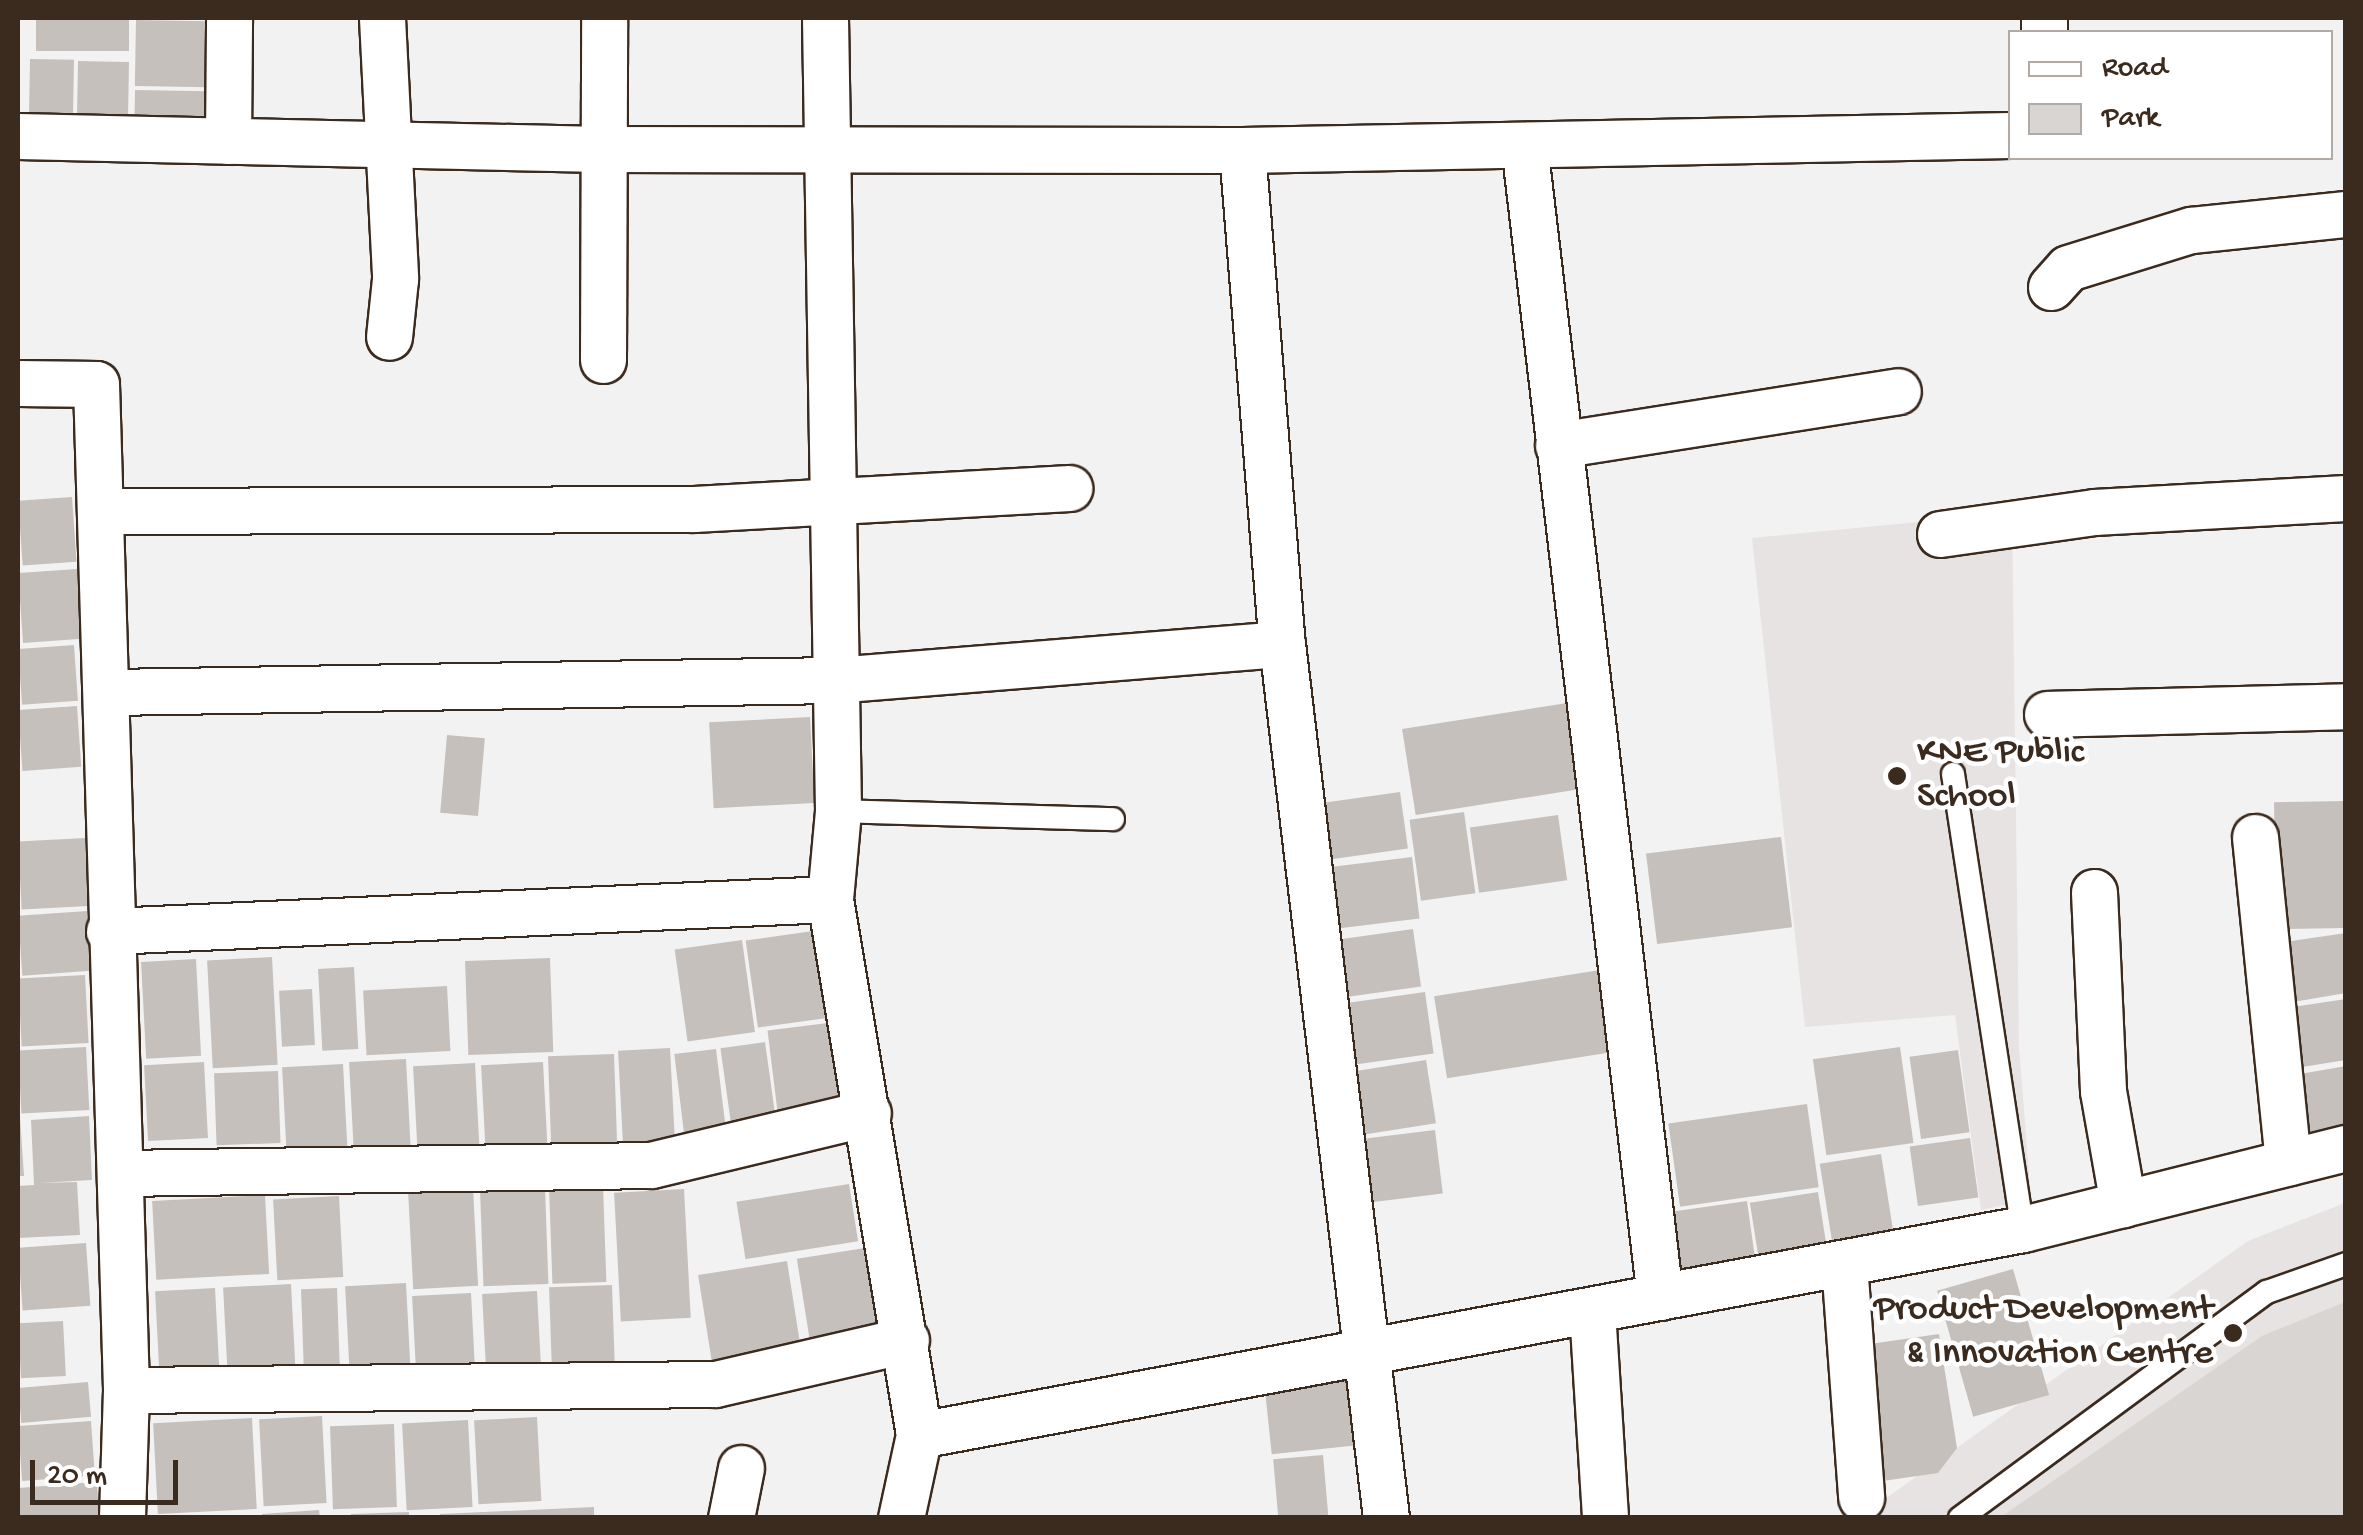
<!DOCTYPE html>
<style>
body{margin:0}
#map{position:relative;width:2363px;height:1535px;overflow:hidden;background:#f3f2f2;font-family:"Gochi Hand",sans-serif}
div>[style]{position:absolute}
.built>*{inset:0;background:#e6e3e2}
.green>*{inset:0;background:#d8d5d2}
.building>*{inset:0;background:#c6c0bd;transform-origin:0 0}
.roads{filter:drop-shadow(2px 0 #3b2a1e) drop-shadow(-2px 0 #3b2a1e) drop-shadow(0 2px #3b2a1e) drop-shadow(0 -2px #3b2a1e)}
.lane>*{height:22px;margin:-11px;padding:0 11px;transform-origin:11px;border-radius:11px;background:#fff}
.street>*{height:45px;margin:-22.5px;padding:0 22.5px;transform-origin:22.5px;border-radius:22.5px;background:#fff}
.dots>*{width:28px;height:28px;translate:-50% -50%;box-sizing:border-box;border:5px solid #fff;border-radius:50%}
span{translate:-50% -50%;white-space:nowrap;text-align:center;line-height:1.15;-webkit-text-stroke:9px #fff;paint-order:stroke}
.poi-label{font-size:38px;color:#3b2a1e}
.left{translate:0 -50%;text-align:left}
.right{translate:-100% -50%;text-align:right}
.frame{position:absolute;inset:0;border:20px solid #3b2a1e;pointer-events:none}
.legend{position:absolute;left:2008px;top:30px;width:325px;height:130px;box-sizing:border-box;background:#fff;border:2px solid #b1aaa5;margin:0;padding:12px 18px;list-style:none;font-size:30px;color:#3b2a1e}
.legend li{display:flex;align-items:center;gap:20px;height:50px}
.legend b{width:50px;border:2px solid #b1aaa5}
.scale{position:absolute;left:30px;top:1460px;width:148px;height:45px;box-sizing:border-box;border:5px solid #3b2a1e;border-top:0;padding-left:12px;font-size:30px;line-height:35px;white-space:nowrap;color:#3b2a1e;-webkit-text-stroke:8px #fff;paint-order:stroke}
</style>
<div id="map">
<div class="built">
<i style="clip-path:polygon(2012px 513px,2019px 1047px,2031px 1199px,1981px 1210px,1955px 1015px,1805px 1027px,1752px 538px)"></i>
<i style="clip-path:polygon(2345px 1203px,2345px 1517px,1858px 1518px,2248px 1241px)"></i>
</div>
<div class="green">
<i style="clip-path:polygon(2345px 1302px,2345px 1517px,2001px 1517px,2262px 1336px)"></i>
</div>
<div class="building">
<i style="left:36px;top:18px;width:93px;height:33px"></i>
<i style="left:136px;top:20px;width:73px;height:66px;rotate:1deg"></i>
<i style="left:30px;top:59px;width:44px;height:71px;rotate:1deg"></i>
<i style="left:78px;top:61px;width:51px;height:62px;rotate:1deg"></i>
<i style="left:135px;top:90px;width:74px;height:31px;rotate:1deg"></i>
<i style="left:72px;top:497px;width:65px;height:54px;rotate:86deg"></i>
<i style="left:77px;top:569px;width:70px;height:59px;rotate:86deg"></i>
<i style="left:74px;top:645px;width:56px;height:56px;rotate:86deg"></i>
<i style="left:1567px;top:703px;width:87px;height:167px;rotate:81deg"></i>
<i style="left:77px;top:706px;width:61px;height:59px;rotate:86deg"></i>
<i style="left:810px;top:717px;width:86px;height:101px;rotate:87deg"></i>
<i style="left:447px;top:735px;width:38px;height:78px;rotate:5deg"></i>
<i style="left:1400px;top:792px;width:57px;height:79px;rotate:82deg"></i>
<i style="left:2344px;top:801px;width:127px;height:70px;rotate:89deg"></i>
<i style="left:1464px;top:812px;width:82px;height:55px;rotate:82deg"></i>
<i style="left:1558px;top:815px;width:66px;height:89px;rotate:82deg"></i>
<i style="left:1781px;top:837px;width:91px;height:136px;rotate:83deg"></i>
<i style="left:85px;top:838px;width:68px;height:67px;rotate:87deg"></i>
<i style="left:1412px;top:857px;width:62px;height:82px;rotate:83deg"></i>
<i style="left:87px;top:911px;width:60px;height:69px;rotate:86deg"></i>
<i style="left:1413px;top:929px;width:58px;height:77px;rotate:82deg"></i>
<i style="left:813px;top:931px;width:88px;height:68px;rotate:82deg"></i>
<i style="clip-path:polygon(2346px 933px,2346px 993px,2293px 1002px,2284px 942px)"></i>
<i style="left:742px;top:940px;width:93px;height:68px;rotate:82deg"></i>
<i style="left:272px;top:957px;width:108px;height:65px;rotate:87deg"></i>
<i style="left:550px;top:958px;width:94px;height:85px;rotate:88deg"></i>
<i style="left:196px;top:959px;width:97px;height:55px;rotate:87deg"></i>
<i style="left:354px;top:967px;width:82px;height:36px;rotate:87deg"></i>
<i style="left:1600px;top:970px;width:83px;height:168px;rotate:81deg"></i>
<i style="left:85px;top:975px;width:68px;height:67px;rotate:87deg"></i>
<i style="left:447px;top:986px;width:65px;height:84px;rotate:87deg"></i>
<i style="left:312px;top:989px;width:56px;height:33px;rotate:87deg"></i>
<i style="left:1425px;top:992px;width:62px;height:88px;rotate:82deg"></i>
<i style="clip-path:polygon(2346px 999px,2346px 1060px,2296px 1068px,2286px 1008px)"></i>
<i style="left:836px;top:1022px;width:82px;height:69px;rotate:83deg"></i>
<i style="left:765px;top:1042px;width:76px;height:45px;rotate:82deg"></i>
<i style="left:86px;top:1047px;width:63px;height:68px;rotate:87deg"></i>
<i style="left:1900px;top:1047px;width:97px;height:88px;rotate:82deg"></i>
<i style="left:670px;top:1048px;width:93px;height:52px;rotate:87deg"></i>
<i style="left:716px;top:1049px;width:86px;height:42px;rotate:83deg"></i>
<i style="left:1958px;top:1050px;width:83px;height:49px;rotate:82deg"></i>
<i style="left:614px;top:1054px;width:91px;height:66px;rotate:88deg"></i>
<i style="left:406px;top:1059px;width:86px;height:57px;rotate:87deg"></i>
<i style="left:1426px;top:1060px;width:64px;height:79px;rotate:81deg"></i>
<i style="left:204px;top:1062px;width:76px;height:60px;rotate:87deg"></i>
<i style="left:543px;top:1062px;width:92px;height:62px;rotate:87deg"></i>
<i style="left:475px;top:1063px;width:82px;height:62px;rotate:87deg"></i>
<i style="left:343px;top:1064px;width:87px;height:61px;rotate:87deg"></i>
<i style="clip-path:polygon(2346px 1066px,2346px 1141px,2306px 1148px,2294px 1075px)"></i>
<i style="left:278px;top:1071px;width:72px;height:64px;rotate:88deg"></i>
<i style="left:1807px;top:1104px;width:84px;height:140px;rotate:82deg"></i>
<i style="clip-path:polygon(89px 1116px,92px 1180px,39px 1183px,77px 1182px,80px 1235px,18px 1238px,18px 1186px,34px 1185px,31px 1120px)"></i>
<i style="clip-path:polygon(18px 1117px,20px 1117px,24px 1176px,18px 1176px)"></i>
<i style="left:1435px;top:1130px;width:64px;height:80px;rotate:83deg"></i>
<i style="left:1970px;top:1138px;width:60px;height:61px;rotate:82deg"></i>
<i style="left:1881px;top:1154px;width:86px;height:62px;rotate:81deg"></i>
<i style="left:849px;top:1184px;width:58px;height:114px;rotate:81deg"></i>
<i style="left:603px;top:1185px;width:97px;height:54px;rotate:88deg"></i>
<i style="left:545px;top:1187px;width:97px;height:65px;rotate:88deg"></i>
<i style="left:473px;top:1188px;width:98px;height:65px;rotate:87deg"></i>
<i style="left:684px;top:1189px;width:129px;height:70px;rotate:87deg"></i>
<i style="left:1818px;top:1192px;width:59px;height:69px;rotate:81deg"></i>
<i style="left:265px;top:1195px;width:79px;height:113px;rotate:87deg"></i>
<i style="left:339px;top:1196px;width:81px;height:66px;rotate:87deg"></i>
<i style="left:1747px;top:1201px;width:65px;height:75px;rotate:82deg"></i>
<i style="left:86px;top:1243px;width:63px;height:68px;rotate:86deg"></i>
<i style="left:865px;top:1248px;width:86px;height:69px;rotate:81deg"></i>
<i style="left:787px;top:1261px;width:94px;height:90px;rotate:81deg"></i>
<i style="left:2013px;top:1269px;width:131px;height:79px;rotate:74deg"></i>
<i style="left:406px;top:1283px;width:91px;height:61px;rotate:87deg"></i>
<i style="left:291px;top:1284px;width:83px;height:68px;rotate:87deg"></i>
<i style="left:612px;top:1285px;width:94px;height:63px;rotate:88deg"></i>
<i style="left:215px;top:1288px;width:86px;height:60px;rotate:87deg"></i>
<i style="left:337px;top:1288px;width:79px;height:36px;rotate:88deg"></i>
<i style="left:537px;top:1291px;width:83px;height:55px;rotate:87deg"></i>
<i style="left:471px;top:1293px;width:74px;height:59px;rotate:87deg"></i>
<i style="left:63px;top:1321px;width:55px;height:45px;rotate:87deg"></i>
<i style="clip-path:polygon(1939px 1334px,1957px 1448px,1938px 1473px,1883px 1481px,1863px 1345px)"></i>
<i style="left:1357px;top:1376px;width:69px;height:93px;rotate:84deg"></i>
<i style="left:88px;top:1382px;width:35px;height:70px;rotate:85deg"></i>
<i style="left:322px;top:1416px;width:87px;height:63px;rotate:87deg"></i>
<i style="left:537px;top:1417px;width:84px;height:63px;rotate:87deg"></i>
<i style="left:252px;top:1418px;width:91px;height:99px;rotate:87deg"></i>
<i style="left:468px;top:1420px;width:87px;height:66px;rotate:87deg"></i>
<i style="left:91px;top:1421px;width:55px;height:73px;rotate:86deg"></i>
<i style="left:394px;top:1424px;width:83px;height:64px;rotate:88deg"></i>
<i style="left:1323px;top:1455px;width:60px;height:50px;rotate:85deg"></i>
<i style="clip-path:polygon(97px 1482px,99px 1518px,18px 1518px,18px 1488px)"></i>
<i style="clip-path:polygon(594px 1507px,594px 1518px,440px 1518px,440px 1514px)"></i>
<i style="clip-path:polygon(319px 1510px,320px 1518px,262px 1518px,262px 1514px)"></i>
<i style="clip-path:polygon(409px 1512px,409px 1518px,351px 1518px,351px 1514px)"></i>
</div>
<div class="roads">
<div class="lane">
<i style="left:1953px;top:774px;width:460px;rotate:81.3deg"></i>
<i style="left:838px;top:811px;width:275px;rotate:1.7deg"></i>
<i style="left:1960px;top:1518px;width:381px;rotate:-36.4deg"></i>
<i style="left:2267px;top:1292px;width:84px;rotate:-19.5deg"></i>
</div>
<div class="street">
<i style="left:382px;top:18px;width:261px;rotate:87.1deg"></i>
<i style="left:395px;top:279px;width:58px;rotate:95.9deg"></i>
<i style="left:825px;top:18px;width:793px;rotate:89.06deg"></i>
<i style="left:838px;top:811px;width:88px;rotate:95.2deg"></i>
<i style="left:830px;top:899px;width:543px;rotate:80.57deg"></i>
<i style="left:2044px;top:32px;width:14px;rotate:-90deg"></i>
<i style="left:18px;top:136px;width:583px;rotate:1.28deg"></i>
<i style="left:601px;top:149px;width:641px;rotate:0.09deg"></i>
<i style="left:1242px;top:150px;width:768px;rotate:-1.12deg"></i>
<i style="left:228px;top:141px;width:123px;rotate:-89.5deg"></i>
<i style="left:1524px;top:145px;width:1160px;rotate:83.27deg"></i>
<i style="left:1242px;top:150px;width:496px;rotate:85.4deg"></i>
<i style="left:1282px;top:644px;width:880px;rotate:83.21deg"></i>
<i style="left:2051px;top:287px;width:25px;rotate:-48deg"></i>
<i style="left:2068px;top:268px;width:129px;rotate:-17.2deg"></i>
<i style="left:2191px;top:230px;width:156px;rotate:-5.9deg"></i>
<i style="left:603px;top:360px;width:342px;rotate:-89.8deg"></i>
<i style="left:18px;top:383px;width:78px;rotate:0.7deg"></i>
<i style="left:96px;top:384px;width:1006px;rotate:88.29deg"></i>
<i style="left:126px;top:1390px;width:128px;rotate:91.8deg"></i>
<i style="left:1558px;top:445px;width:344px;rotate:-9deg"></i>
<i style="left:102px;top:511px;width:592px;rotate:-0.19deg"></i>
<i style="left:694px;top:509px;width:376px;rotate:-3.2deg"></i>
<i style="left:1940px;top:534px;width:156px;rotate:-8.1deg"></i>
<i style="left:2094px;top:512px;width:252px;rotate:-3.2deg"></i>
<i style="left:110px;top:692px;width:723px;rotate:-0.95deg"></i>
<i style="left:833px;top:680px;width:450px;rotate:-4.6deg"></i>
<i style="left:2047px;top:714px;width:299px;rotate:-1.5deg"></i>
<i style="left:2255px;top:837px;width:327px;rotate:84.2deg"></i>
<i style="left:2094px;top:892px;width:199px;rotate:87.4deg"></i>
<i style="left:2103px;top:1091px;width:115px;rotate:80deg"></i>
<i style="left:109px;top:931px;width:722px;rotate:-2.54deg"></i>
<i style="left:120px;top:1173px;width:531px;rotate:-0.86deg"></i>
<i style="left:651px;top:1165px;width:223px;rotate:-13.5deg"></i>
<i style="left:1844px;top:1263px;width:235px;rotate:85.8deg"></i>
<i style="left:1592px;top:1310px;width:208px;rotate:86.4deg"></i>
<i style="left:126px;top:1390px;width:589px;rotate:-0.58deg"></i>
<i style="left:715px;top:1384px;width:196px;rotate:-13deg"></i>
<i style="left:731px;top:1518px;width:51px;rotate:-78.7deg"></i>
<i style="left:901px;top:1518px;width:85px;rotate:-77.8deg"></i>
<i style="left:919px;top:1435px;width:1123px;rotate:-10.57deg"></i>
<i style="left:2023px;top:1229px;width:333px;rotate:-14.1deg"></i>
</div>
</div>
<div class="dots">
<i style="left:1897px;top:776px;background:#3b2a1e"></i>
<i style="left:2233px;top:1333px;background:#3b2a1e"></i>
</div>
<div class="poi-label">
<span class="left" style="left:1917px;top:776px">KNE Public<br>School</span>
<span class="right" style="left:2213px;top:1333px">Product Development<br>&amp; Innovation Centre</span>
</div>
<div class="frame"></div>
<ul class="legend">
<li><b style="height:12px;background:#fff"></b>Road</li>
<li><b style="height:28px;background:#d8d5d2"></b>Park</li>
</ul>
<div class="scale">20 m</div>
</div>
